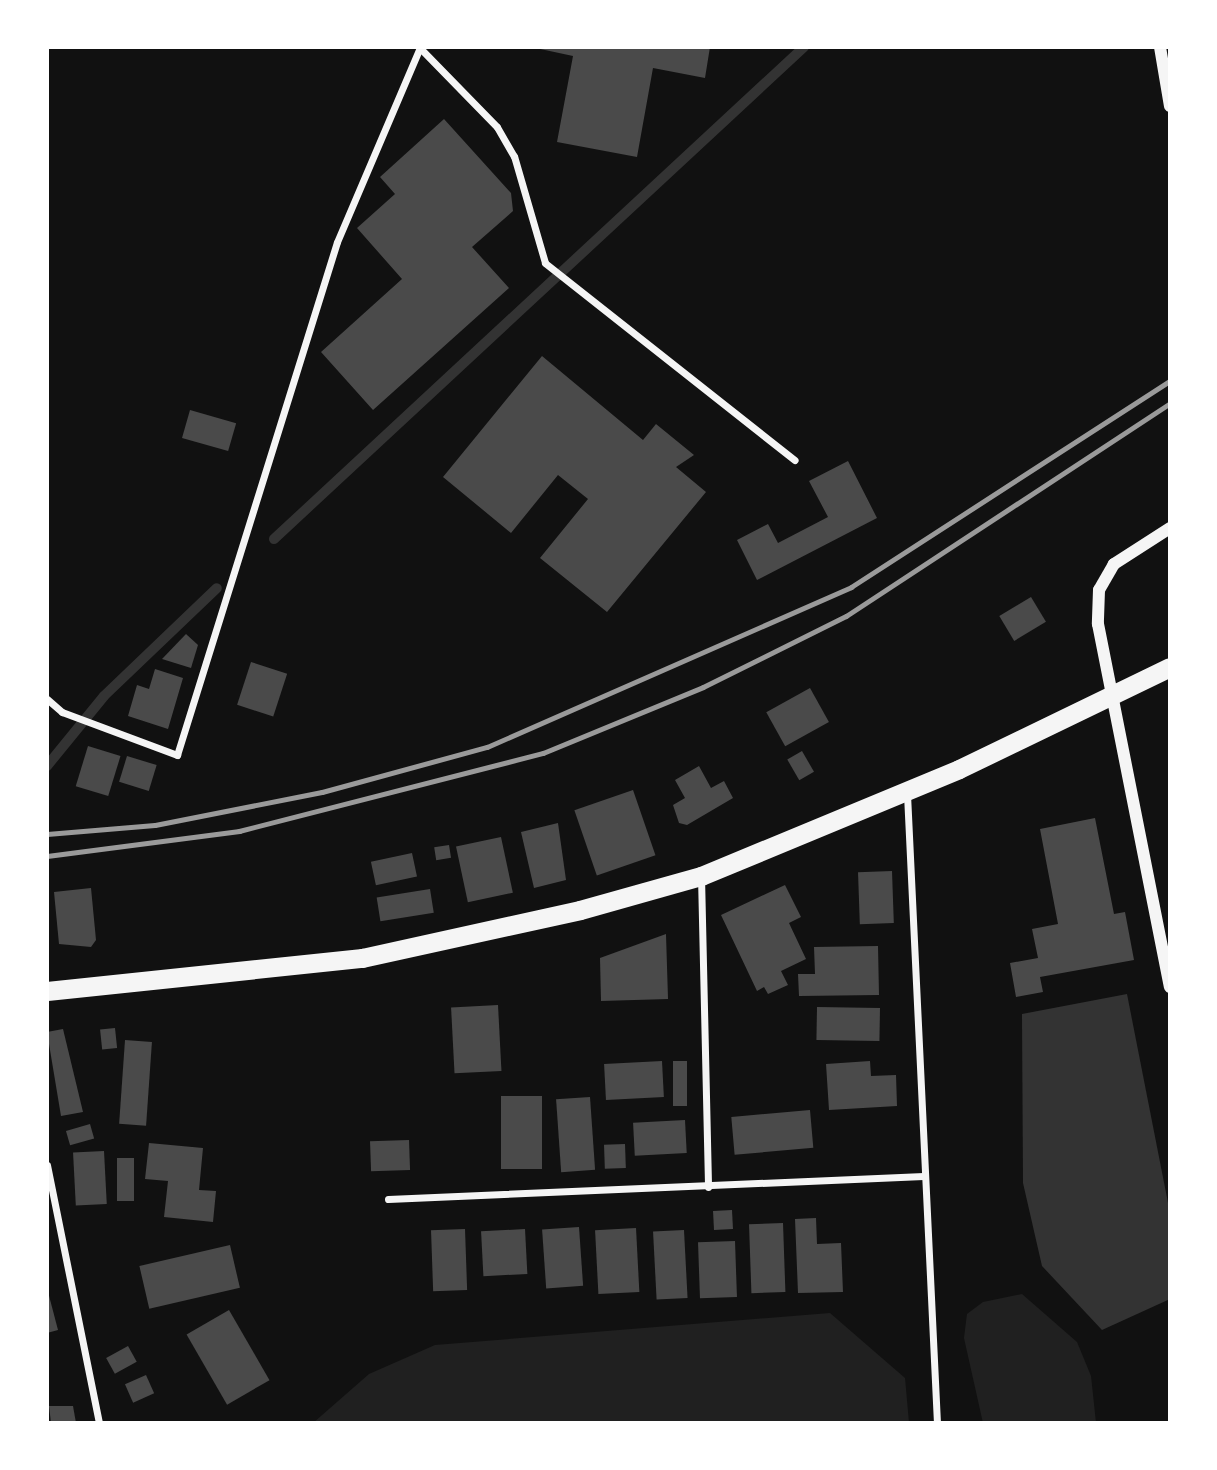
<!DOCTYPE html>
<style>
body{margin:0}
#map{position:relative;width:1217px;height:1470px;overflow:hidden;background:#111;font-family:Overpass,sans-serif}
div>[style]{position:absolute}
.green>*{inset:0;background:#202020}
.water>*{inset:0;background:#333}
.stream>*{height:10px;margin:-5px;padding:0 5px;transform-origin:5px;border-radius:5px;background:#333}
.building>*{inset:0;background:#4a4a4a;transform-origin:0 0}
.minor>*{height:7px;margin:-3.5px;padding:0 3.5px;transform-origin:3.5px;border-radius:3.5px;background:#f5f5f5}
.tertiary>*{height:12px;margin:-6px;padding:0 6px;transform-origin:6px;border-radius:6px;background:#f5f5f5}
.trunk>*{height:19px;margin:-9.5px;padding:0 9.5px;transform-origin:9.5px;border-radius:9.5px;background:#f5f5f5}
.rail>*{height:5px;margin:-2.5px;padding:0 2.5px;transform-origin:2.5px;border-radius:2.5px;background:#9a9a9a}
span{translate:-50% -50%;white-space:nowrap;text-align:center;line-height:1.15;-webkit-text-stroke:5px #fff;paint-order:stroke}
.frame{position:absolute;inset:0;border:49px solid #fff;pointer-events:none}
</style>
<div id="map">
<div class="green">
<i style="clip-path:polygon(1022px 1294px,1077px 1342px,1091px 1376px,1096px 1423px,983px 1423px,964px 1338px,967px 1314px,983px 1302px)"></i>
<i style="clip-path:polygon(830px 1313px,905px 1378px,909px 1423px,313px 1423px,369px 1374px,435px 1345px)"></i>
</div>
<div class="water">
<i style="clip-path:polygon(1127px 994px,1170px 1213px,1170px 1299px,1102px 1330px,1042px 1266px,1023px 1183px,1022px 1014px)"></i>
</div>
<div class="stream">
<i style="left:274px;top:539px;width:723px;rotate:-42.87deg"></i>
<i style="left:47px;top:766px;width:90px;rotate:-50.8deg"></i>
<i style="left:104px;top:696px;width:156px;rotate:-43.7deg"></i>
</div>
<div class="building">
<i style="clip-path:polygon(531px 47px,710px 47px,705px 78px,653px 68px,637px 157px,557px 142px,573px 56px)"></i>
<i style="clip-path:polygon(444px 119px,511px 193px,513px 211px,472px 247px,509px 288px,373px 410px,321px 352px,402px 279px,357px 228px,395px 194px,380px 177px)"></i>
<i style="clip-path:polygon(542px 356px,643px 440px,656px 424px,694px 455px,676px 467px,706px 492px,607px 612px,540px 558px,588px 499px,558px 475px,511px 533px,443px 477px)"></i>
<i style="left:190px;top:410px;width:48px;height:29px;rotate:16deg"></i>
<i style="clip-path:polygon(848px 461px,877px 518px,757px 580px,737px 540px,768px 524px,778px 543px,828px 517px,809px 481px)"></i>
<i style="left:1031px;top:597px;width:29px;height:37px;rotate:59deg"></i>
<i style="clip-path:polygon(186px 634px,198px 645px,191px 668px,162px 659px)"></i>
<i style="left:251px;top:662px;width:38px;height:45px;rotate:18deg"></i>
<i style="clip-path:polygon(155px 669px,183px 678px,168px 729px,128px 716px,137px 685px,149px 689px)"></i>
<i style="left:810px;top:688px;width:39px;height:50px;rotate:61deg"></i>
<i style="left:88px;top:746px;width:34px;height:42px;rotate:17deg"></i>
<i style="left:802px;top:751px;width:24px;height:17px;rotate:60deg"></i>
<i style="left:127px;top:756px;width:31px;height:27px;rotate:17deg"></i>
<i style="clip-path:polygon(699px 766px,711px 788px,724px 781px,733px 798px,687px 825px,679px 823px,673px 805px,685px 798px,675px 780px)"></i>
<i style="left:633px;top:790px;width:69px;height:62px;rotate:71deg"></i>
<i style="clip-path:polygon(1095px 818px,1114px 914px,1125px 912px,1134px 960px,1040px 977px,1043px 992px,1016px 997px,1010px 963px,1038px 958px,1032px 929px,1058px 924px,1040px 829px)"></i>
<i style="clip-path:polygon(558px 823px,566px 880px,534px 888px,521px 832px)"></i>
<i style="left:501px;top:837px;width:57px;height:46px;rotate:78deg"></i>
<i style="left:449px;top:845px;width:13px;height:15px;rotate:81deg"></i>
<i style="left:412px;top:853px;width:24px;height:42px;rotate:78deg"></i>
<i style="left:892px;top:871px;width:52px;height:34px;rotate:88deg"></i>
<i style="clip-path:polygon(785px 885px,801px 917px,789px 923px,806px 959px,781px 971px,788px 985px,768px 994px,764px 987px,757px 991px,721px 915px)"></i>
<i style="clip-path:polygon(91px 888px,96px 940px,91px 947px,59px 944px,54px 892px)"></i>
<i style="left:430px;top:889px;width:24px;height:54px;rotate:81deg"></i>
<i style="clip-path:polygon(666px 934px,668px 999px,601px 1001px,600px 958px)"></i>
<i style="clip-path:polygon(878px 946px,879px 995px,799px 996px,798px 974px,815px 974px,814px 947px)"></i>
<i style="left:498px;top:1005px;width:66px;height:47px;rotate:87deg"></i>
<i style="left:817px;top:1007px;width:63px;height:33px;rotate:1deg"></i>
<i style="left:115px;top:1028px;width:20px;height:15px;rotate:84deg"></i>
<i style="clip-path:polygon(63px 1029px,83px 1112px,61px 1116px,47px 1032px)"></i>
<i style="left:125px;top:1040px;width:27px;height:84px;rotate:4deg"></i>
<i style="left:662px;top:1061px;width:36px;height:58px;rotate:87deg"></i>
<i style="left:673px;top:1061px;width:14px;height:45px"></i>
<i style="clip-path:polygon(870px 1061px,871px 1076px,896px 1075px,897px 1106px,829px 1110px,826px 1064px)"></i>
<i style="left:501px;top:1096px;width:41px;height:73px"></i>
<i style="left:590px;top:1097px;width:73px;height:34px;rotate:86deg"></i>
<i style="left:810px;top:1110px;width:38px;height:79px;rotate:85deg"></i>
<i style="left:685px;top:1120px;width:33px;height:52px;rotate:87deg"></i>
<i style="left:90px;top:1124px;width:15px;height:25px;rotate:74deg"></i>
<i style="left:409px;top:1140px;width:30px;height:39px;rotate:88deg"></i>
<i style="clip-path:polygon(149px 1143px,203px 1148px,199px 1190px,216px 1191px,213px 1222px,164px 1217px,168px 1181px,145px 1179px)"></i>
<i style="left:625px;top:1144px;width:24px;height:21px;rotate:88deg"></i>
<i style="left:104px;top:1151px;width:53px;height:31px;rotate:87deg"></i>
<i style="left:117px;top:1158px;width:17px;height:43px"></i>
<i style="left:732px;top:1210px;width:19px;height:19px;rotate:87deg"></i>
<i style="clip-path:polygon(816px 1218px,817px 1244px,841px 1243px,843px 1292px,798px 1293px,795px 1219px)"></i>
<i style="left:783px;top:1223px;width:69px;height:34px;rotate:88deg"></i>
<i style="left:579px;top:1227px;width:59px;height:37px;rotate:86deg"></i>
<i style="left:636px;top:1228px;width:64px;height:41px;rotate:87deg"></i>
<i style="left:465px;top:1229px;width:61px;height:34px;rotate:88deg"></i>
<i style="left:525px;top:1229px;width:45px;height:44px;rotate:87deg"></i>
<i style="left:684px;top:1230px;width:68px;height:31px;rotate:87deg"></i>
<i style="left:735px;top:1241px;width:56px;height:37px;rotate:88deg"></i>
<i style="left:230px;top:1245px;width:44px;height:93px;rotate:77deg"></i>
<i style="clip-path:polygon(47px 1288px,58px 1330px,47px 1333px)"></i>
<i style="left:229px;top:1310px;width:81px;height:49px;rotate:60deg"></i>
<i style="left:128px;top:1346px;width:18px;height:25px;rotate:61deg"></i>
<i style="left:146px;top:1375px;width:20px;height:23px;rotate:66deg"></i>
<i style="clip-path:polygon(49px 1406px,73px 1406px,76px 1423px,51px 1423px)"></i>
</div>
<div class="minor">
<i style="left:420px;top:48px;width:110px;rotate:45.7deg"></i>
<i style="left:497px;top:127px;width:34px;rotate:60deg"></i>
<i style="left:514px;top:156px;width:111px;rotate:73.8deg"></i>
<i style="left:545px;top:263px;width:318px;rotate:38.3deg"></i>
<i style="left:47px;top:699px;width:20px;rotate:41deg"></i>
<i style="left:62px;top:712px;width:123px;rotate:20.5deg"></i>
<i style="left:177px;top:755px;width:537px;rotate:-72.68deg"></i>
<i style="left:337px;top:242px;width:212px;rotate:-66.9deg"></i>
<i style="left:907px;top:794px;width:630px;rotate:87.27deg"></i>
<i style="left:701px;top:876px;width:311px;rotate:88.7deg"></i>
<i style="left:47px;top:1165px;width:263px;rotate:78.6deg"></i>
<i style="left:388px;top:1199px;width:536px;rotate:-2.46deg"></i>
</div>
<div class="tertiary">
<i style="left:1160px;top:47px;width:60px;rotate:80.4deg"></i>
<i style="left:1170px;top:528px;width:67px;rotate:147.3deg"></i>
<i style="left:1114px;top:564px;width:30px;rotate:120deg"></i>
<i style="left:1099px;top:590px;width:34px;rotate:92deg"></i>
<i style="left:1098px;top:624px;width:370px;rotate:78.8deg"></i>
</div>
<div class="trunk">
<i style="left:47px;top:991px;width:317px;rotate:-6deg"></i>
<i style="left:362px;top:958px;width:223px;rotate:-12.4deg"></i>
<i style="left:580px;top:910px;width:126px;rotate:-15.7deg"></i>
<i style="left:701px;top:876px;width:279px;rotate:-22.5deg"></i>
<i style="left:959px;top:769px;width:234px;rotate:-25.8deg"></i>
</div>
<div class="rail">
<i style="left:47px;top:834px;width:108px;rotate:-4.8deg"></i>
<i style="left:155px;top:825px;width:170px;rotate:-11.2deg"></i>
<i style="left:322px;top:792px;width:171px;rotate:-15.3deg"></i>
<i style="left:487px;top:747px;width:398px;rotate:-23.7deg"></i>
<i style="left:851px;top:587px;width:380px;rotate:-32.9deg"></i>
<i style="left:47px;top:856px;width:194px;rotate:-7.4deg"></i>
<i style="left:239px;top:831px;width:314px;rotate:-14.4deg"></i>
<i style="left:543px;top:753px;width:173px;rotate:-22.4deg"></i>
<i style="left:703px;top:687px;width:160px;rotate:-26.4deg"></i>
<i style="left:846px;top:616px;width:388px;rotate:-33.3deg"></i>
</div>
<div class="frame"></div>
</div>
